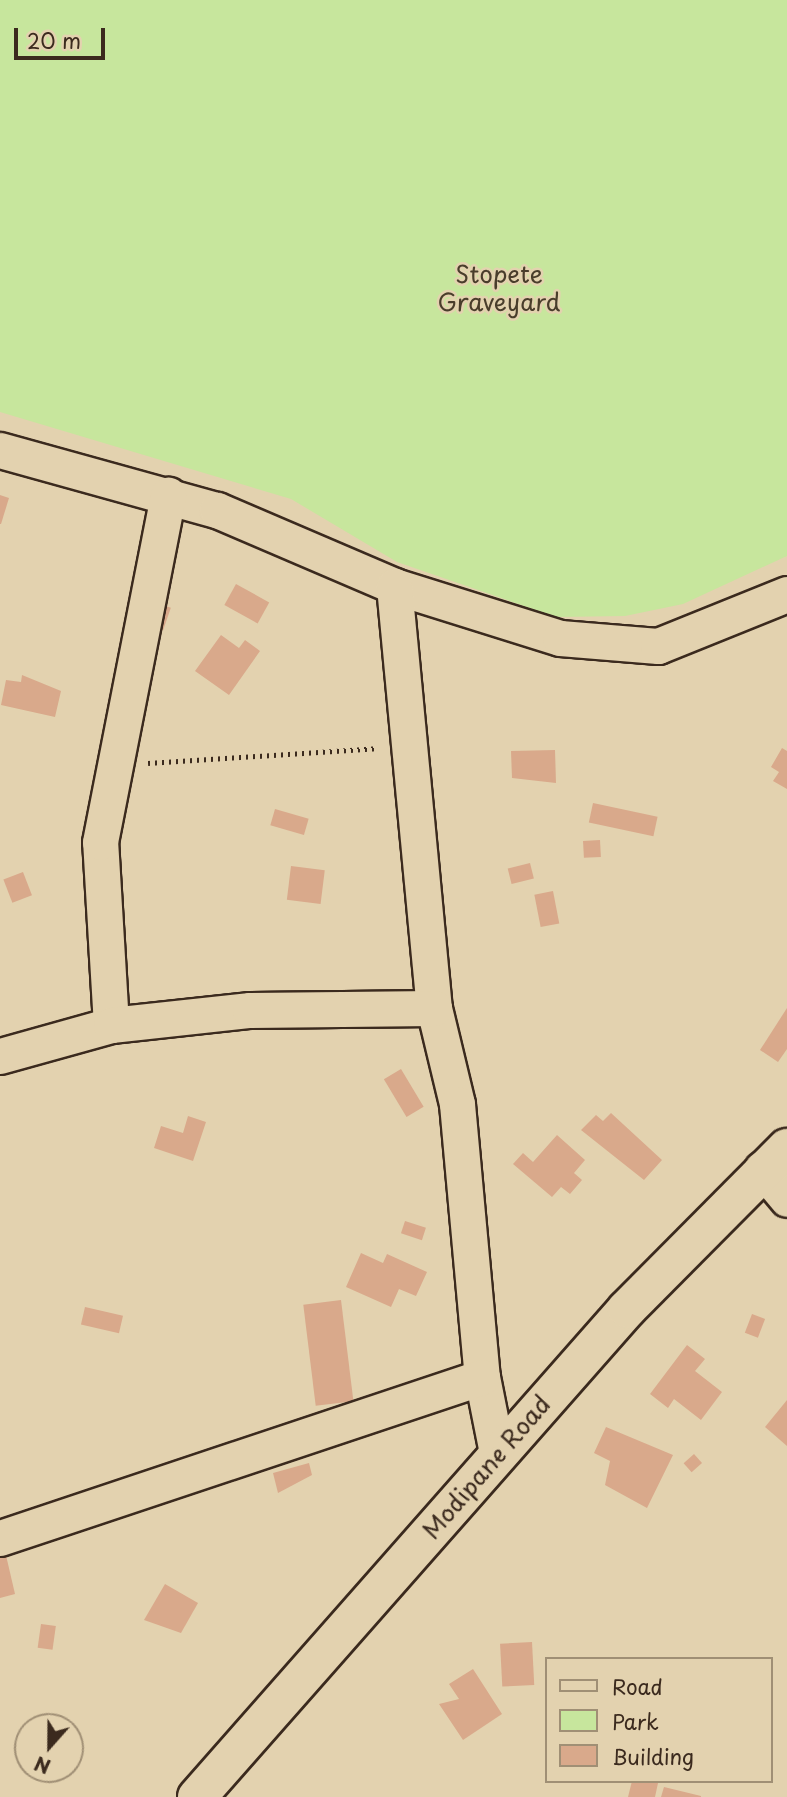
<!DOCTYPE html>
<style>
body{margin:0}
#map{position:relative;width:787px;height:1797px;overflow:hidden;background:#e3d2af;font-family:"Playpen Sans",sans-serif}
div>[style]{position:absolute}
.green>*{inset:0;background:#c7e69d}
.building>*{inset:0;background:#d9a98b;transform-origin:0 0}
.path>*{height:4.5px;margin-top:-2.25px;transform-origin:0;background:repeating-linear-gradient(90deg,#3b2a1e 0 2px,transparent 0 7px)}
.roads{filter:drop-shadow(2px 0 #3b2a1e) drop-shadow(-2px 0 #3b2a1e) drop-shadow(0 2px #3b2a1e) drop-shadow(0 -2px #3b2a1e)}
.minor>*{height:35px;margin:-17.5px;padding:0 17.5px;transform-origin:17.5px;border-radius:17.5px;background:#e3d2af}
.major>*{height:38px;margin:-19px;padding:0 19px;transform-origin:19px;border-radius:19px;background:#e3d2af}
span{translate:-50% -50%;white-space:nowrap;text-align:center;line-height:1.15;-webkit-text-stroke:5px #e3d2af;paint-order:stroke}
.park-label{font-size:24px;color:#493d2b}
.street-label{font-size:24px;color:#3b2a1e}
.legend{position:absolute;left:545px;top:1657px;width:228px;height:126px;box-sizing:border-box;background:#e3d2af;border:2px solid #a08f75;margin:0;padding:9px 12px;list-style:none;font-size:21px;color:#3b2a1e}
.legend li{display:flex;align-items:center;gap:14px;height:35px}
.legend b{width:35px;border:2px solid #a08f75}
.north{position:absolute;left:14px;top:1713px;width:70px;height:70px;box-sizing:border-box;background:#e3d2af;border:2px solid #a08f75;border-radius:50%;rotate:201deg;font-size:19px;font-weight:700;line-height:28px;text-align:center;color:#3b2a1e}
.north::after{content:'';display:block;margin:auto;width:24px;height:32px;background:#3b2a1e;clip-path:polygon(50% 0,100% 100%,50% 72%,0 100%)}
.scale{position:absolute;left:14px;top:28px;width:91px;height:32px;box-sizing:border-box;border:4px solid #3b2a1e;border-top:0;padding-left:9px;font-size:21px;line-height:24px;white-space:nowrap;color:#3b2a1e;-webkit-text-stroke:5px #e3d2af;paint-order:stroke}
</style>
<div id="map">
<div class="green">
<i style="clip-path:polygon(0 0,787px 0,787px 556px,683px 604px,625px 616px,556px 617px,397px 562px,291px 499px,0 412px)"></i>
</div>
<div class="building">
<i style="clip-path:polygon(0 495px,9px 498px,1px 524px,0 524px)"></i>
<i style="left:236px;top:584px;width:38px;height:24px;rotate:29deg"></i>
<i style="left:151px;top:601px;width:21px;height:24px;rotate:19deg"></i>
<i style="clip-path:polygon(221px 635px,239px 648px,245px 640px,260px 651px,229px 695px,195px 671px)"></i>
<i style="clip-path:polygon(22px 675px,61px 691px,55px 717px,1px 705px,6px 680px,21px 682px)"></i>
<i style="clip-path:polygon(782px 748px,787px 751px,787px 789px,773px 781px,779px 772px,771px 767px)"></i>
<i style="clip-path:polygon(555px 750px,556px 783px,512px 778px,511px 751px)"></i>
<i style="left:593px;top:803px;width:66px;height:20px;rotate:12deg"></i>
<i style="left:275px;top:809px;width:35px;height:17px;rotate:16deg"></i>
<i style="left:600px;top:840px;width:17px;height:17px;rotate:87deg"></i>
<i style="left:530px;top:863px;width:16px;height:23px;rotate:76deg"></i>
<i style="left:291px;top:866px;width:34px;height:34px;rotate:7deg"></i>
<i style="left:23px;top:872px;width:25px;height:21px;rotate:69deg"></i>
<i style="left:553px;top:891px;width:33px;height:19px;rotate:79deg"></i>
<i style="clip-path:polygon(787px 1008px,787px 1049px,778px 1062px,760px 1050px)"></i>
<i style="left:401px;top:1069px;width:44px;height:20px;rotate:59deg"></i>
<i style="clip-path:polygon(611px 1113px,662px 1160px,644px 1180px,581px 1130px,596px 1115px,603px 1121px)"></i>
<i style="clip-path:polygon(188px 1116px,206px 1122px,193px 1161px,154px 1148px,161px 1126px,183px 1133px)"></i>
<i style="clip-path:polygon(557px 1135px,585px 1160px,574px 1173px,582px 1180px,570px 1194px,561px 1187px,552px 1197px,513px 1164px,523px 1153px,533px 1162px)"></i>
<i style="left:405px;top:1221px;width:22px;height:13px;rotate:18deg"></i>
<i style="clip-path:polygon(361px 1253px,383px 1263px,387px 1254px,427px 1272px,416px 1296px,399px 1289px,391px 1307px,346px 1287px)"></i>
<i style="left:341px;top:1300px;width:102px;height:38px;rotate:83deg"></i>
<i style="left:85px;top:1307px;width:39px;height:18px;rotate:13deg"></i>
<i style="left:752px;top:1314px;width:14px;height:20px;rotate:21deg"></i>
<i style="clip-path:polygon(687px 1345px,705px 1359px,695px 1371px,722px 1392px,701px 1420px,674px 1399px,668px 1408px,650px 1394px)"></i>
<i style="clip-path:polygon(787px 1400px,787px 1446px,765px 1427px)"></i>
<i style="clip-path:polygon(606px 1427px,673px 1455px,647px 1508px,605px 1485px,610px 1461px,594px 1453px)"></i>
<i style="left:694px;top:1454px;width:12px;height:14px;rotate:48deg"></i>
<i style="clip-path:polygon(309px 1463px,312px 1475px,278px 1493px,273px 1473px)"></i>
<i style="clip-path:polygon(5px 1551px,15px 1594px,0 1598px,0 1552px)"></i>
<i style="clip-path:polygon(165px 1584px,198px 1603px,181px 1633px,144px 1620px)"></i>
<i style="left:41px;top:1624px;width:15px;height:24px;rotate:8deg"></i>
<i style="left:532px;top:1642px;width:43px;height:32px;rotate:87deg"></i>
<i style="clip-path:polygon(473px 1669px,502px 1714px,463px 1740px,439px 1704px,459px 1699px,449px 1684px)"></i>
<i style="clip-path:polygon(632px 1781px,658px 1783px,655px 1797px,628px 1797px)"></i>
<i style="clip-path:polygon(664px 1787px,701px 1796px,701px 1797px,661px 1797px)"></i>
</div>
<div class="path">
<i style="left:148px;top:763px;width:229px;rotate:-3.7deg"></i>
</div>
<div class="roads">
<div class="minor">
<i style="left:0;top:450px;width:225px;rotate:15.5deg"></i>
<i style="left:217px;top:510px;width:193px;rotate:23.2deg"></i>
<i style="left:394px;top:586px;width:174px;rotate:17.4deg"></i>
<i style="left:560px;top:638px;width:98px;rotate:4.7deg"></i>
<i style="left:658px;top:646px;width:139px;rotate:-22deg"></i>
<i style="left:394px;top:586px;width:424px;rotate:84.6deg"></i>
<i style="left:434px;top:1008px;width:99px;rotate:76.5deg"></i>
<i style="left:457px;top:1104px;width:274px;rotate:84.8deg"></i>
<i style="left:482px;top:1377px;width:77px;rotate:78.8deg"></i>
<i style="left:111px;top:1025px;width:183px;rotate:-93.4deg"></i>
<i style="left:100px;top:842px;width:354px;rotate:-78.9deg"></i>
<i style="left:0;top:1056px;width:115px;rotate:-15.6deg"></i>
<i style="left:111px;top:1025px;width:140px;rotate:-6.2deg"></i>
<i style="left:250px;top:1010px;width:184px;rotate:-0.6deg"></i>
<i style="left:762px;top:1169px;width:39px;rotate:50deg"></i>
<i style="left:0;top:1538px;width:508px;rotate:-18.47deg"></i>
</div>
<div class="major">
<i style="left:197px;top:1797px;width:650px;rotate:-48.62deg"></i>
<i style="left:627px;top:1309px;width:227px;rotate:-45.2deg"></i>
</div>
</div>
<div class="park-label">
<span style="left:499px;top:288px">Stopete<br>Graveyard</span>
</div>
<div class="street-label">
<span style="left:486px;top:1467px;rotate:-49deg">Modipane Road</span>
</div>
<ul class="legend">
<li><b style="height:9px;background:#e3d2af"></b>Road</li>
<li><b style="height:19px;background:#c7e69d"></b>Park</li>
<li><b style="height:19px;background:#d9a98b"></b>Building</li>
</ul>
<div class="north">N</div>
<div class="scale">20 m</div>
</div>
